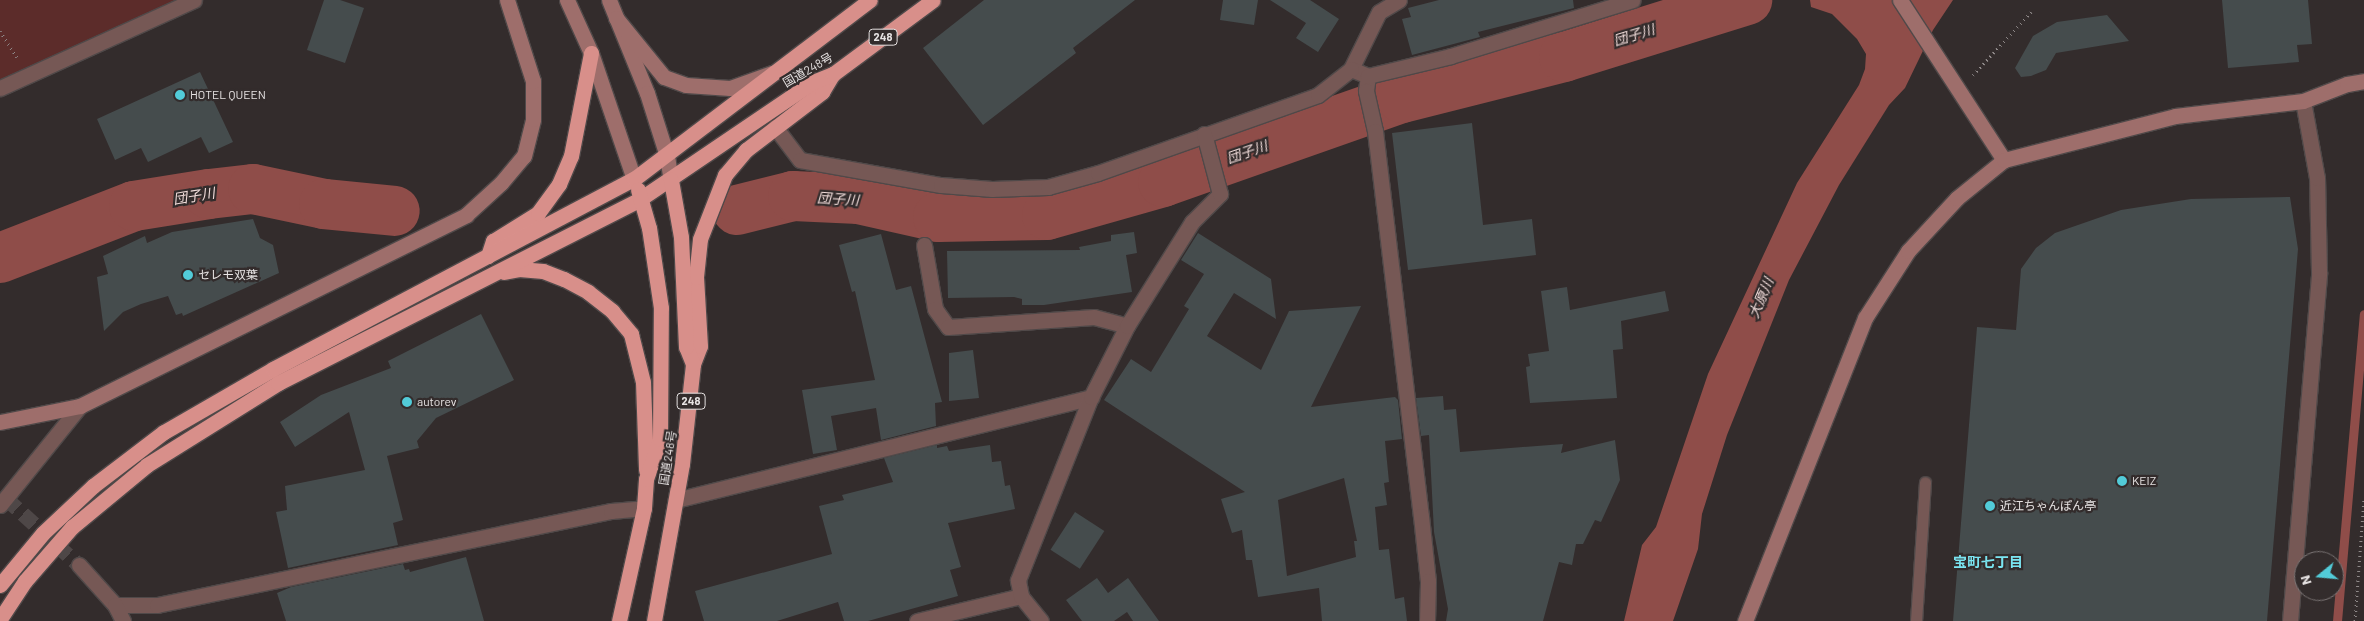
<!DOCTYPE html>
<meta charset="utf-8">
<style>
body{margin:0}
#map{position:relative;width:2364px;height:621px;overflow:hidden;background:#332c2c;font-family:Barlow,"Noto Sans JP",sans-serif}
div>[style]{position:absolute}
.green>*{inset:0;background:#5c2c2a}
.water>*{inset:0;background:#8f4d49}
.stream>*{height:9px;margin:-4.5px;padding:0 4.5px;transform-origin:4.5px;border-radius:4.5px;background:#8f4d49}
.river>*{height:50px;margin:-25px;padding:0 25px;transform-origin:25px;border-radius:25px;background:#8f4d49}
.building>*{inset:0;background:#454c4d;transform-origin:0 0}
.street-tunnel>*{height:15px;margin-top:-7.5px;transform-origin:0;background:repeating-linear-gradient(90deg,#4e4747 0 15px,transparent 0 23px)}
.path>*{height:3px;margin-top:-1.5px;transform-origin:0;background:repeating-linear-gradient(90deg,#8f8989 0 1px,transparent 0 5px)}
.roads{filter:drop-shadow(1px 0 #504949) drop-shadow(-1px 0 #504949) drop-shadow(0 1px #504949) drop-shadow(0 -1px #504949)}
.lane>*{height:11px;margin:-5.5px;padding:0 5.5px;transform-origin:5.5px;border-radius:5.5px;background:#765855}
.street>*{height:15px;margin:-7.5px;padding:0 7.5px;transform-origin:7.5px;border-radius:7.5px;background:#765855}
.secondary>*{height:15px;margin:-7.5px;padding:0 7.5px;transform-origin:7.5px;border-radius:7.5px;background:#9e6e6b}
.highway>*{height:15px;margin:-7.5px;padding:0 7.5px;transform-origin:7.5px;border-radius:7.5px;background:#d88f8a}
.dots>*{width:14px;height:14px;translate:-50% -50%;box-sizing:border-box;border:2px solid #332c2c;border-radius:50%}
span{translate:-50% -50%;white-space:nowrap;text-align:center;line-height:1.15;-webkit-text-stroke:4.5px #332c2c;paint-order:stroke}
.shield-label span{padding:1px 4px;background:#332c2c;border:1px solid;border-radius:4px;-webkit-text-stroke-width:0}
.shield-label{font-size:11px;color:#e7e3e3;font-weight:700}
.street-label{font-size:12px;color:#e7e3e3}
.poi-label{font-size:12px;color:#e7e3e3}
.left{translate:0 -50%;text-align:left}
.water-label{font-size:14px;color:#f1dcda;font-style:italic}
.neighbourhood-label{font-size:14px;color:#7ae5f1;font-weight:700}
.north{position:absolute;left:2294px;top:551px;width:50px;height:50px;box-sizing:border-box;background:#332c2c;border:1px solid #7b7575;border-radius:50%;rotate:253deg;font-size:14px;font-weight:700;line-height:20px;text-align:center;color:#e7e3e3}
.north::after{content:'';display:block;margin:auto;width:18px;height:22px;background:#52cbd8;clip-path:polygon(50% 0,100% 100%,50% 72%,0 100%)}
</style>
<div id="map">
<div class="green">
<i style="clip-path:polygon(0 0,178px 0,0 80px)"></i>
</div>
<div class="water">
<i style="clip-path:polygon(1810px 0,1953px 0,1933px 30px,1905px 88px,1889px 105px,1839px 185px,1789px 280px,1727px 435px,1702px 514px,1698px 549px,1673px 621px,1624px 621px,1642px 545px,1656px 527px,1708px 374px,1797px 183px,1859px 85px,1865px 69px,1866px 54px,1857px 39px,1832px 14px,1811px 7px)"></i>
</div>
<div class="stream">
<i style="left:2337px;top:621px;width:308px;rotate:-85deg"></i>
</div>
<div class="river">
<i style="left:737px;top:210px;width:58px;rotate:-14deg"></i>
<i style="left:793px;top:196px;width:66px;rotate:2.6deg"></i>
<i style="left:859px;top:199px;width:81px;rotate:12.8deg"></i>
<i style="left:938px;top:217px;width:109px;rotate:-1.1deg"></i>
<i style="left:1047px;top:215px;width:121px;rotate:-15.9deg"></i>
<i style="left:1163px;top:182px;width:253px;rotate:-19.4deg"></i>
<i style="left:1402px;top:98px;width:167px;rotate:-14.2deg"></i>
<i style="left:1564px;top:57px;width:192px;rotate:-17.3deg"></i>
<i style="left:0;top:258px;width:144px;rotate:-21.2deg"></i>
<i style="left:134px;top:206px;width:76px;rotate:-9.1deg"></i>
<i style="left:209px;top:194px;width:44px;rotate:-6.5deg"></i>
<i style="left:253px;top:189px;width:73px;rotate:11.9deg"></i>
<i style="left:324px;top:204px;width:71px;rotate:5.6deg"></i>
</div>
<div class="building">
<i style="clip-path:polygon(324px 0,340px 0,364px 8px,345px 63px,307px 50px)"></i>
<i style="clip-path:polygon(984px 0,1135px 0,1073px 48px,1076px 53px,983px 125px,923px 48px)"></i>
<i style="clip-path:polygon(1223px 0,1258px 0,1254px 25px,1220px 20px)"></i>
<i style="clip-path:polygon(1270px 0,1310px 0,1339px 19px,1318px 52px,1296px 38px,1306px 23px)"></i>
<i style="clip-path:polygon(1439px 0,1573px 0,1574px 8px,1478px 32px,1480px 37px,1412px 55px,1402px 19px,1411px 17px,1408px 8px)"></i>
<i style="clip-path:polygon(2222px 0,2308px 0,2312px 44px,2297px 45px,2299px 62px,2228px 68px)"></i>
<i style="clip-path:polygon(2107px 15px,2129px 41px,2056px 53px,2046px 70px,2031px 76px,2021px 77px,2015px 68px,2033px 36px,2057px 22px)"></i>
<i style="clip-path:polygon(200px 72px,233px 142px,209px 153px,201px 137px,148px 162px,141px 148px,115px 160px,97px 119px)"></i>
<i style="clip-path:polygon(1472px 123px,1483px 225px,1532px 219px,1536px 255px,1408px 270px,1392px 133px)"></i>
<i style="clip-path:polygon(2290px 197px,2298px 249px,2267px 621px,1953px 621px,1977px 327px,2016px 330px,2021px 269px,2036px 248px,2055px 233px,2121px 210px,2191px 199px)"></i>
<i style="clip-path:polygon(253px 219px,260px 238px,273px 245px,279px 273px,183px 316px,182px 313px,176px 315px,168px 296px,141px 304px,123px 312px,104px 331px,97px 277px,108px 274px,103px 256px,145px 236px,147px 243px,172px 232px)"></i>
<i style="clip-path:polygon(1134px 232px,1137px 253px,1126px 255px,1132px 292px,1044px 305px,1022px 305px,1022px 299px,1014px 297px,948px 298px,947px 251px,1080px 250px,1079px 247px,1111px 241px,1111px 235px)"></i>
<i style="clip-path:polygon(evenodd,1198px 233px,1271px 279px,1276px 319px,1234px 293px,1207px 336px,1261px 370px,1289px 311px,1361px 306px,1311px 407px,1395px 397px,1398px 400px,1402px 439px,1385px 441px,1389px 482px,1384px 483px,1387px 505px,1375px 507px,1379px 550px,1389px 549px,1395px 599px,1404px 597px,1407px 621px,1322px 621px,1319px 588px,1258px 597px,1252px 560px,1246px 560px,1242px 530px,1232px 533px,1221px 499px,1245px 492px,1104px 400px,1131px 359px,1151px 372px,1189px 309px,1184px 306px,1204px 274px,1181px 260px,1198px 233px,1344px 478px,1357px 541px,1354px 541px,1356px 557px,1287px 576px,1278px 500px,1344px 478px)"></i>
<i style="clip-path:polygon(881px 234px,896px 290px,911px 286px,942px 402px,935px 403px,936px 426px,881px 440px,876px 408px,831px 416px,837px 450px,813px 454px,802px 390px,875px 380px,855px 291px,852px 292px,839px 245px)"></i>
<i style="clip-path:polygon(1567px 287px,1570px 310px,1665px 291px,1669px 311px,1621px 321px,1623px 349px,1613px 350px,1617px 398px,1530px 403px,1526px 367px,1530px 366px,1528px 354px,1549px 351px,1541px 291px)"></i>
<i style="clip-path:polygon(481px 314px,514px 380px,436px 418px,417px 441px,419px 448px,387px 456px,403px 520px,393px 523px,398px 545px,288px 568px,276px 512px,287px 510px,285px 486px,365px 470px,349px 412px,295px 447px,280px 422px,321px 395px,391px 368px,388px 361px)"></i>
<i style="clip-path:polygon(973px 350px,979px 398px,949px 401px,949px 353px)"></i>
<i style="clip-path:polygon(1443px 396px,1444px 410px,1456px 409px,1460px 452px,1563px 444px,1561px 453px,1615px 440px,1620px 480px,1601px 522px,1595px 520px,1583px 544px,1576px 544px,1572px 565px,1559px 562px,1543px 621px,1446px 621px,1448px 609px,1434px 532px,1429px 435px,1421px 436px,1416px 398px)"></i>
<i style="clip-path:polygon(937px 445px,937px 448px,947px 446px,949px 451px,990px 445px,992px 462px,1001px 461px,1005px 486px,1010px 485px,1015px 509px,948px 523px,961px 567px,950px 570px,958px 596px,868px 621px,844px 621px,838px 602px,777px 621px,704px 621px,695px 591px,832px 554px,819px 506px,844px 500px,842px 495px,893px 482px,884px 458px)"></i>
<i style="left:1075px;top:512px;width:35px;height:45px;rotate:33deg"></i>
<i style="clip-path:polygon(466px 557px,484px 621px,286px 621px,277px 593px,291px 587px,403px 564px,405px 570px,409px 569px,410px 572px)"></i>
<i style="clip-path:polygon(1097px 578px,1108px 593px,1128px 578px,1159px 621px,1133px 621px,1127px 612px,1114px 621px,1082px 621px,1066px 600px)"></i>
</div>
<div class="street-tunnel">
<i style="left:6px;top:498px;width:99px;rotate:42.5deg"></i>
</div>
<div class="path">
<i style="left:0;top:31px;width:31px;rotate:57deg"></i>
<i style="left:1973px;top:75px;width:86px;rotate:-47.4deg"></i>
<i style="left:2355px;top:621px;width:123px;rotate:-85.8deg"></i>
</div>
<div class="roads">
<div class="lane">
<i style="left:1916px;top:621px;width:139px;rotate:-86.3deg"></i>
</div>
<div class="street">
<i style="left:1399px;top:0;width:23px;rotate:149deg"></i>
<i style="left:1379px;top:12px;width:64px;rotate:116.2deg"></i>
<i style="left:1351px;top:69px;width:18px;rotate:22deg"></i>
<i style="left:1368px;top:76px;width:15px;rotate:98deg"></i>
<i style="left:1366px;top:91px;width:41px;rotate:77.3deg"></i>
<i style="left:1375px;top:131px;width:388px;rotate:83.2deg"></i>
<i style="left:1421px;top:516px;width:65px;rotate:83.9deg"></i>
<i style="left:1428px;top:581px;width:40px;rotate:91.4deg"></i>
<i style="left:1368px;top:76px;width:85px;rotate:-13.5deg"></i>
<i style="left:1451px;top:56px;width:190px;rotate:-17.1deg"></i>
<i style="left:0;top:88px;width:213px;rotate:-24.4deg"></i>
<i style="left:775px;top:127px;width:41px;rotate:52.9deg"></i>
<i style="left:800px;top:160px;width:143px;rotate:10.1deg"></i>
<i style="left:941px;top:185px;width:51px;rotate:4.5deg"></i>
<i style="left:992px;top:189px;width:56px;rotate:-2deg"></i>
<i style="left:1048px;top:187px;width:52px;rotate:-15.6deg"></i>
<i style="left:1098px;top:173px;width:233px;rotate:-19.5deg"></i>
<i style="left:1318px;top:95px;width:42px;rotate:-38.2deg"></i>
<i style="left:924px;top:245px;width:65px;rotate:80.2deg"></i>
<i style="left:935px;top:309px;width:22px;rotate:54deg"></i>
<i style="left:948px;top:327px;width:146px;rotate:-3.9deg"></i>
<i style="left:1094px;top:317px;width:34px;rotate:15deg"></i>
<i style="left:676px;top:500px;width:428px;rotate:-13.9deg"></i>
<i style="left:0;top:505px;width:127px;rotate:-51.1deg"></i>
<i style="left:79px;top:565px;width:54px;rotate:48deg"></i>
<i style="left:115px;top:605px;width:42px"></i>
<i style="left:157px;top:605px;width:464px;rotate:-11.7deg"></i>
<i style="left:611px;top:511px;width:33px;rotate:-5deg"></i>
<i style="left:115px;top:605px;width:18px;rotate:63deg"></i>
<i style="left:917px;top:621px;width:107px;rotate:-13.5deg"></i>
<i style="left:1041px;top:621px;width:32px;rotate:-129deg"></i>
<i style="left:1021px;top:596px;width:16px;rotate:-101deg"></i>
<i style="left:1018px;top:580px;width:197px;rotate:-68.3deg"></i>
<i style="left:1091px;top:397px;width:80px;rotate:-63.1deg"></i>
<i style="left:1127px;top:326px;width:123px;rotate:-58deg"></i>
<i style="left:1192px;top:222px;width:40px;rotate:-45deg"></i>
<i style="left:1220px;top:194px;width:62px;rotate:-104.9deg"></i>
<i style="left:2290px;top:621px;width:350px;rotate:-85.2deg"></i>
<i style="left:2319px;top:272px;width:94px;rotate:-91.2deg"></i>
<i style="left:2317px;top:178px;width:78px;rotate:-100.3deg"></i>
</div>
<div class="secondary">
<i style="left:567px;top:0;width:58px;rotate:65.6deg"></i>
<i style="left:591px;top:53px;width:133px;rotate:71.2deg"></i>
<i style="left:609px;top:0;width:100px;rotate:67.8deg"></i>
<i style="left:647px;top:93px;width:66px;rotate:72.4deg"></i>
<i style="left:667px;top:156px;width:24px;rotate:81deg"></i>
<i style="left:1900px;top:0;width:191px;rotate:57deg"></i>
<i style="left:616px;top:18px;width:76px;rotate:50.9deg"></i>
<i style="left:664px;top:77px;width:23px;rotate:20deg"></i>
<i style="left:686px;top:85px;width:44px;rotate:3.9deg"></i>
<i style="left:730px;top:88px;width:45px;rotate:-19.7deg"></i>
<i style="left:0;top:422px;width:82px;rotate:-11.3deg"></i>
<i style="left:80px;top:406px;width:431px;rotate:-26.3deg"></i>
<i style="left:466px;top:215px;width:47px;rotate:-42.4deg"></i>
<i style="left:501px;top:183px;width:35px;rotate:-50deg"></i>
<i style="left:524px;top:156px;width:38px;rotate:-76deg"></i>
<i style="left:533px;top:119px;width:38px;rotate:-90deg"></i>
<i style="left:533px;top:81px;width:85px;rotate:-107.8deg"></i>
<i style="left:1745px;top:621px;width:326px;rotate:-68.4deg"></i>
<i style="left:1865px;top:318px;width:80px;rotate:-57.3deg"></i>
<i style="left:1908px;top:251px;width:72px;rotate:-47.2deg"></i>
<i style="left:1957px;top:198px;width:60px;rotate:-39deg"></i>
<i style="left:2004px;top:160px;width:177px;rotate:-14.4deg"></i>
<i style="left:2175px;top:116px;width:129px;rotate:-6.7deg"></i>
<i style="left:2303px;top:101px;width:47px;rotate:-21.1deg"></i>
<i style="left:2347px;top:84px;width:17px;rotate:-10deg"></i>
</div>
<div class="highway">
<i style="left:488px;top:256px;width:16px;rotate:-72deg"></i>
<i style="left:493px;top:241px;width:53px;rotate:-31.9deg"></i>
<i style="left:538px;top:213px;width:36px;rotate:-54deg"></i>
<i style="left:559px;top:184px;width:30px;rotate:-67deg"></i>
<i style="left:571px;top:156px;width:105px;rotate:-79deg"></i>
<i style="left:504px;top:272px;width:15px;rotate:-11deg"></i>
<i style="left:519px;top:269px;width:24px;rotate:5deg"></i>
<i style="left:543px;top:271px;width:22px;rotate:21deg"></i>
<i style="left:564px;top:279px;width:27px;rotate:28deg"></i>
<i style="left:588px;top:292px;width:31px;rotate:38deg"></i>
<i style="left:612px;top:311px;width:30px;rotate:50deg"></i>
<i style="left:631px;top:334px;width:49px;rotate:76deg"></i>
<i style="left:643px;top:382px;width:88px;rotate:88deg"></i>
<i style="left:693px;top:364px;width:19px;rotate:-69deg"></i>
<i style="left:700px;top:346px;width:69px;rotate:-93.3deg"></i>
<i style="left:696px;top:277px;width:38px;rotate:-84deg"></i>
<i style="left:700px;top:239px;width:69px;rotate:-68.7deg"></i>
<i style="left:725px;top:175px;width:33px;rotate:-50deg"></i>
<i style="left:746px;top:150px;width:96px;rotate:-37.3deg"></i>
<i style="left:822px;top:92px;width:21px;rotate:-59deg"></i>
<i style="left:0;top:585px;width:67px;rotate:-50.4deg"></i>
<i style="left:43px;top:533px;width:69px;rotate:-43.2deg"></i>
<i style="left:93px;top:486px;width:89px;rotate:-37.3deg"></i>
<i style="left:164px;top:432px;width:126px;rotate:-30deg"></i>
<i style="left:273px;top:369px;width:408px;rotate:-27.8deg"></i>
<i style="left:634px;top:179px;width:296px;rotate:-37.2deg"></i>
<i style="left:0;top:619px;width:45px;rotate:-56.7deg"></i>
<i style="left:25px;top:581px;width:72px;rotate:-49deg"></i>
<i style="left:72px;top:527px;width:97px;rotate:-39.6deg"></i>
<i style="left:147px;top:465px;width:155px;rotate:-32deg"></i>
<i style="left:278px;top:383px;width:406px;rotate:-26.9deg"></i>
<i style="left:640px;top:199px;width:209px;rotate:-34.1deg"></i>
<i style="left:813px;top:82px;width:22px;rotate:-22deg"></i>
<i style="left:833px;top:74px;width:124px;rotate:-36.5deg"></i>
<i style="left:619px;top:621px;width:116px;rotate:-77.5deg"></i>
<i style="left:644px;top:508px;width:29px;rotate:-86deg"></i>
<i style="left:646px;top:479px;width:42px;rotate:-70.7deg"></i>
<i style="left:660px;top:439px;width:131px;rotate:-89.6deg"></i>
<i style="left:661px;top:308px;width:81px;rotate:-98.5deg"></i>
<i style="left:649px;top:228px;width:40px;rotate:-106deg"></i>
<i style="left:654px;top:621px;width:159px;rotate:-79.9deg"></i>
<i style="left:682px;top:464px;width:101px;rotate:-83.7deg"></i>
<i style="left:693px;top:364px;width:18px;rotate:-112deg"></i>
<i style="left:686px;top:347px;width:110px;rotate:-92.6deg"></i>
<i style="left:681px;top:237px;width:58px;rotate:-100deg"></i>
</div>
</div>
<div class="dots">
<i style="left:180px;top:95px;background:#52cbd8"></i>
<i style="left:188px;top:275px;background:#52cbd8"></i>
<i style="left:407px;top:402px;background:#52cbd8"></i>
<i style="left:2122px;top:481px;background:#52cbd8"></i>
<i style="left:1990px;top:506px;background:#52cbd8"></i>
</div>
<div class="shield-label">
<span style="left:883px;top:37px">248</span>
<span style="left:691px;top:401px">248</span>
</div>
<div class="street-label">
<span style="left:808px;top:70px;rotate:-30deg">国道248号</span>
<span style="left:668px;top:458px;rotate:-81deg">国道248号</span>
</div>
<div class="poi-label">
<span class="left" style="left:190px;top:95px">HOTEL QUEEN</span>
<span class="left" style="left:198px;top:275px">セレモ双葉</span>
<span class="left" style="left:417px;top:402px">autorev</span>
<span class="left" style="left:2132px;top:481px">KEIZ</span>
<span class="left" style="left:2000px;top:506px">近江ちゃんぽん亭</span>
</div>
<div class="water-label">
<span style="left:1634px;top:35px;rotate:-17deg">団子川</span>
<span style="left:1247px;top:152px;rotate:-19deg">団子川</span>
<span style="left:194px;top:196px;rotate:-9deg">団子川</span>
<span style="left:838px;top:199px;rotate:4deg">団子川</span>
<span style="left:1761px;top:298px;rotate:-67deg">大原川</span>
</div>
<div class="neighbourhood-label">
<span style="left:1988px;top:562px">宝町七丁目</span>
</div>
<div class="north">N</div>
</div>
